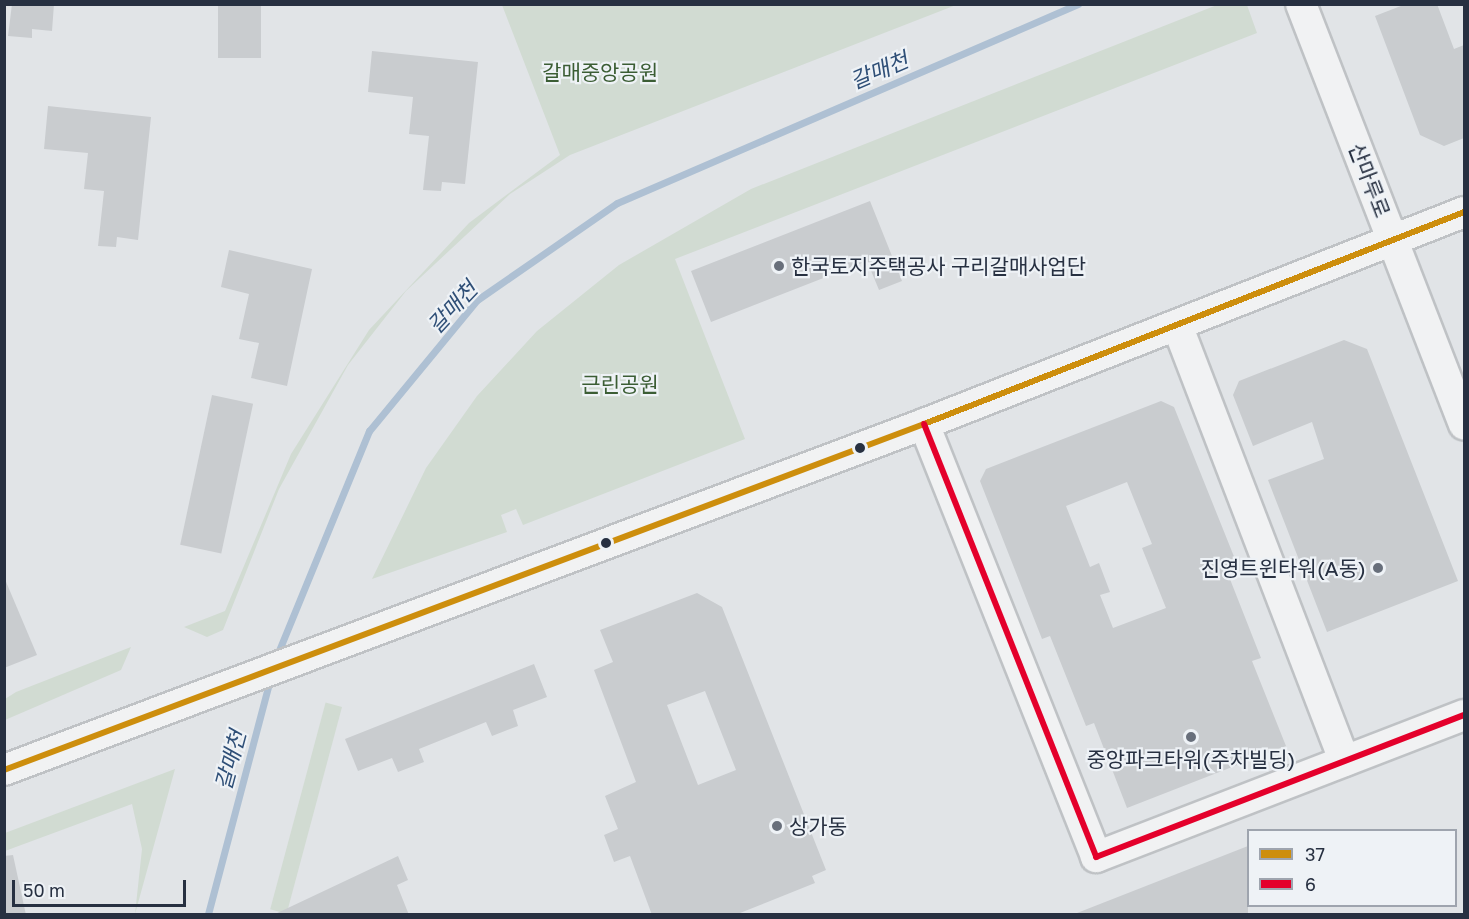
<!DOCTYPE html>
<meta charset="utf-8">
<style>
body{margin:0}
#map{position:relative;width:1469px;height:919px;overflow:hidden;background:#e1e4e7;font-family:"Golos Text","Noto Sans KR",sans-serif}
div>[style]{position:absolute}
.green>*{inset:0;background:#d1dbd2;transform-origin:0 0}
.stream>*{height:7px;margin:-3.5px;padding:0 3.5px;transform-origin:3.5px;border-radius:3.5px;background:#aec0d3}
.building>*{inset:0;background:#c9cccf;transform-origin:0 0}
.roads{filter:drop-shadow(2px 0 #bfc2c5) drop-shadow(-2px 0 #bfc2c5) drop-shadow(0 2px #bfc2c5) drop-shadow(0 -2px #bfc2c5)}
.minor>*{height:30px;margin:-15px;padding:0 15px;transform-origin:15px;border-radius:15px;background:#f1f2f3}
.bus-1>*{height:6px;margin:-3px;padding:0 3px;transform-origin:3px;border-radius:3px;background:#cd8e0d}
.bus-2>*{height:6px;margin:-3px;padding:0 3px;transform-origin:3px;border-radius:3px;background:#e4002b}
.dots>*{width:16px;height:16px;translate:-50% -50%;box-sizing:border-box;border:3px solid #eef2f6;border-radius:50%}
span{translate:-50% -50%;white-space:nowrap;text-align:center;line-height:1.15;-webkit-text-stroke:4.5px #eef2f6;paint-order:stroke}
.park-label{font-size:21px;color:#3b5d34}
.street-label{font-size:21px;color:#273041}
.poi-label{font-size:21px;color:#273041}
.left{translate:0 -50%;text-align:left}
.right{translate:-100% -50%;text-align:right}
.water-label{font-size:22px;color:#2f4f77;font-style:italic}
.frame{position:absolute;inset:0;border:6px solid #273041;pointer-events:none}
.legend{position:absolute;left:1247px;top:829px;width:210px;height:78px;box-sizing:border-box;background:#eef2f6;border:2px solid #9ea4ae;margin:0;padding:8px 10px;list-style:none;font-size:18px;color:#273041}
.legend li{display:flex;align-items:center;gap:12px;height:30px}
.legend b{width:30px;border:2px solid #9ea4ae}
.scale{position:absolute;left:12px;top:880px;width:174px;height:27px;box-sizing:border-box;border:3px solid #273041;border-top:0;padding-left:8px;font-size:18px;line-height:21px;white-space:nowrap;color:#273041;-webkit-text-stroke:4px #eef2f6;paint-order:stroke}
</style>
<div id="map">
<div class="green">
<i style="clip-path:polygon(502px 5px,956px 5px,570px 155px,510px 194px,406px 291px,348px 365px,279px 489px,223px 630px,207px 637px,184px 627px,225px 611px,291px 454px,369px 330px,469px 223px,560px 155px)"></i>
<i style="clip-path:polygon(1217px 5px,1247px 5px,1257px 33px,675px 259px,745px 439px,523px 525px,516px 509px,501px 515px,507px 532px,372px 579px,426px 468px,477px 396px,537px 331px,619px 265px,751px 189px)"></i>
<i style="clip-path:polygon(131px 647px,121px 670px,5px 720px,5px 699px,16px 692px)"></i>
<i style="left:342px;top:707px;width:214px;height:17px;rotate:105deg"></i>
<i style="clip-path:polygon(175px 769px,135px 914px,142px 849px,132px 804px,5px 851px,5px 833px)"></i>
</div>
<div class="stream">
<i style="left:275px;top:660px;width:248px;rotate:-67.7deg"></i>
<i style="left:369px;top:431px;width:170px;rotate:-50.5deg"></i>
<i style="left:477px;top:300px;width:170px;rotate:-34.7deg"></i>
<i style="left:617px;top:203px;width:502px;rotate:-23.35deg"></i>
<i style="left:208px;top:914px;width:243px;rotate:-75.2deg"></i>
</div>
<div class="building">
<i style="clip-path:polygon(12px 4px,54px 4px,52px 31px,32px 29px,32px 38px,8px 36px)"></i>
<i style="left:218px;top:4px;width:43px;height:54px"></i>
<i style="clip-path:polygon(1406px 4px,1437px 4px,1454px 49px,1464px 45px,1464px 138px,1444px 146px,1420px 135px,1375px 16px)"></i>
<i style="clip-path:polygon(372px 51px,478px 62px,465px 184px,442px 182px,441px 191px,423px 190px,429px 136px,409px 134px,413px 97px,368px 92px)"></i>
<i style="clip-path:polygon(48px 106px,151px 117px,138px 240px,117px 237px,116px 247px,98px 246px,104px 191px,84px 189px,88px 153px,44px 149px)"></i>
<i style="clip-path:polygon(870px 201px,902px 281px,879px 290px,867px 261px,711px 322px,691px 271px)"></i>
<i style="clip-path:polygon(229px 250px,312px 269px,287px 386px,251px 378px,259px 343px,239px 339px,249px 294px,221px 287px)"></i>
<i style="clip-path:polygon(1344px 340px,1367px 349px,1458px 581px,1327px 632px,1268px 480px,1324px 459px,1312px 422px,1253px 446px,1233px 395px,1239px 381px)"></i>
<i style="left:212px;top:395px;width:42px;height:153px;rotate:12deg"></i>
<i style="clip-path:polygon(evenodd,1161px 401px,1174px 407px,1237px 564px,1226px 569px,1261px 658px,1252px 661px,1286px 746px,1127px 808px,1094px 723px,1086px 726px,1050px 636px,1042px 639px,980px 481px,986px 469px,1161px 401px,1127px 482px,1152px 544px,1142px 548px,1166px 608px,1113px 628px,1100px 595px,1110px 592px,1099px 563px,1090px 567px,1066px 506px,1127px 482px)"></i>
<i style="clip-path:polygon(4px 577px,37px 655px,4px 668px)"></i>
<i style="clip-path:polygon(evenodd,697px 593px,722px 607px,826px 870px,812px 876px,815px 883px,735px 915px,652px 915px,630px 856px,614px 862px,604px 835px,618px 829px,605px 796px,636px 782px,594px 670px,613px 662px,600px 630px,697px 593px,705px 691px,736px 770px,698px 785px,667px 705px,705px 691px)"></i>
<i style="clip-path:polygon(534px 664px,547px 697px,513px 710px,518px 726px,492px 736px,486px 722px,419px 749px,424px 762px,398px 772px,392px 758px,358px 771px,345px 739px)"></i>
<i style="clip-path:polygon(1248px 846px,1248px 915px,1077px 915px,1077px 913px)"></i>
<i style="clip-path:polygon(13px 855px,26px 915px,4px 915px,4px 856px)"></i>
<i style="clip-path:polygon(398px 856px,408px 880px,397px 885px,409px 915px,273px 915px)"></i>
</div>
<div class="roads">
<div class="minor">
<i style="left:1301px;top:4px;width:451px;rotate:68.8deg"></i>
<i style="left:1177px;top:325px;width:467px;rotate:69deg"></i>
<i style="left:924px;top:424px;width:466px;rotate:68.3deg"></i>
<i style="left:1096px;top:857px;width:394px;rotate:-21.1deg"></i>
<i style="left:4px;top:770px;width:983px;rotate:-20.61deg"></i>
<i style="left:924px;top:424px;width:580px;rotate:-21.43deg"></i>
</div>
</div>
<div class="bus-1">
<i style="left:4px;top:770px;width:983px;rotate:-20.61deg"></i>
<i style="left:924px;top:424px;width:580px;rotate:-21.43deg"></i>
</div>
<div class="bus-2">
<i style="left:924px;top:424px;width:466px;rotate:68.3deg"></i>
<i style="left:1096px;top:857px;width:394px;rotate:-21.1deg"></i>
</div>
<div class="dots">
<i style="left:779px;top:266px;background:#686f7b"></i>
<i style="left:860px;top:448px;background:#273041"></i>
<i style="left:606px;top:543px;background:#273041"></i>
<i style="left:1378px;top:568px;background:#686f7b"></i>
<i style="left:1191px;top:737px;background:#686f7b"></i>
<i style="left:777px;top:826px;background:#686f7b"></i>
</div>
<div class="park-label">
<span style="left:600px;top:72px">갈매중앙공원</span>
<span style="left:620px;top:384px">근린공원</span>
</div>
<div class="street-label">
<span style="left:1370px;top:180px;rotate:69deg">산마루로</span>
</div>
<div class="poi-label">
<span class="left" style="left:791px;top:266px">한국토지주택공사 구리갈매사업단</span>
<span class="right" style="left:1366px;top:568px">진영트윈타워(A동)</span>
<span style="left:1191px;top:759px">중앙파크타워(주차빌딩)</span>
<span class="left" style="left:789px;top:826px">상가동</span>
</div>
<div class="water-label">
<span style="left:879px;top:70px;rotate:-23deg">갈매천</span>
<span style="left:452px;top:307px;rotate:-47deg">갈매천</span>
<span style="left:230px;top:760px;rotate:-75deg">갈매천</span>
</div>
<div class="frame"></div>
<ul class="legend">
<li><b style="height:8px;background:#cd8e0d"></b>37</li>
<li><b style="height:8px;background:#e4002b"></b>6</li>
</ul>
<div class="scale">50 m</div>
</div>
